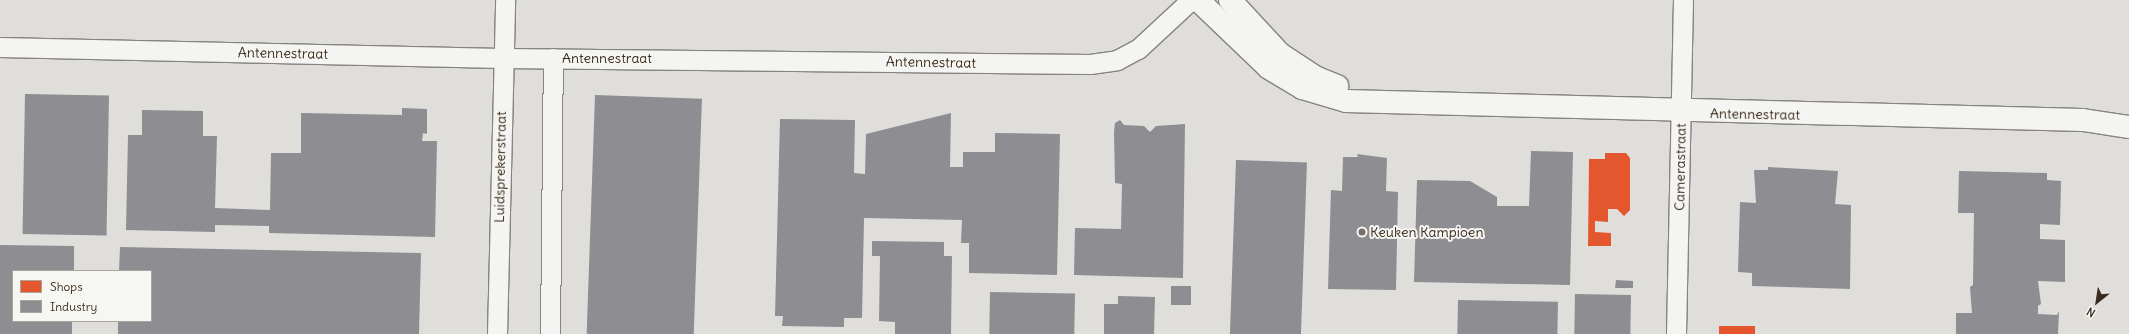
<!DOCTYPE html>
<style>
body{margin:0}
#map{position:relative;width:2129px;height:334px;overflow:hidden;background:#eeedeb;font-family:Delius,sans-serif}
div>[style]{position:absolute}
.built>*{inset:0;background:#e0deda}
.shops>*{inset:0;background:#e4572e;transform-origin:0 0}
.industry>*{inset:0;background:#8d8d92;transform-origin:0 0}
.roads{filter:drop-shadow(1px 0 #87837f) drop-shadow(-1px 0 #87837f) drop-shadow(0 1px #87837f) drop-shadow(0 -1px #87837f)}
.street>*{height:19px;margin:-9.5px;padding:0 9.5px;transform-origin:9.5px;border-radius:9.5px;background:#f4f4f2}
.secondary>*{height:22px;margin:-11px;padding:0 11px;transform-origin:11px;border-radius:11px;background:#f4f4f2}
.dots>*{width:11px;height:11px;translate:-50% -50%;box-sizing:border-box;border:2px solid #f6f6f2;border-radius:50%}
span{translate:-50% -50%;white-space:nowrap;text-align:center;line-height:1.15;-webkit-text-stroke:4px #f6f6f2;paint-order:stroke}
.street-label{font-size:14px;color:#3b2a1e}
.poi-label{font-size:14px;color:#3b2a1e}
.left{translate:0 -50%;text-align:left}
.legend{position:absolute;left:12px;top:270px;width:140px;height:52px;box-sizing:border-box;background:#f6f6f2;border:1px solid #aba49d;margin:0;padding:5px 7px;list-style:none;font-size:12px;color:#3b2a1e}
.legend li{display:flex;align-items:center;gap:8px;height:20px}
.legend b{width:20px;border:1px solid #aba49d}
.north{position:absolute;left:2077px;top:282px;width:40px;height:40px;-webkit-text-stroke:3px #f6f6f2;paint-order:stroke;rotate:210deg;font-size:11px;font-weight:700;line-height:16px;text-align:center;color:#3b2a1e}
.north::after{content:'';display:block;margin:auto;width:14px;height:18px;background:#3b2a1e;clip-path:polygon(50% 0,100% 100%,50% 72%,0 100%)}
</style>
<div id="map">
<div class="built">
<i style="clip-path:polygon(evenodd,0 0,2129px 0,2129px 334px,0 334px,0 0,13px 271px,151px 271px,151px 321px,13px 321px,13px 271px)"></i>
</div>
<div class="shops">
<i style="clip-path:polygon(1605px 153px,1626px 153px,1630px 158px,1630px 210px,1624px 216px,1617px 209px,1608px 209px,1608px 222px,1595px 221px,1595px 232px,1611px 233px,1611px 246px,1588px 246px,1589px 159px,1605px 159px)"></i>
<i style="left:1719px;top:326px;width:36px;height:8px"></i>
</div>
<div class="industry">
<i style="left:25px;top:94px;width:84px;height:140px;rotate:1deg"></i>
<i style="left:595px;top:95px;width:107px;height:239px;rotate:2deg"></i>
<i style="clip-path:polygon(402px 108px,427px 109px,427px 134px,423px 133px,422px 141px,437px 141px,435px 237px,269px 233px,269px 226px,215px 225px,215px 232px,126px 230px,128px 135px,142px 135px,142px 110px,203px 111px,203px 136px,217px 136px,215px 208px,270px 210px,271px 153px,301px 153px,301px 113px,402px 115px)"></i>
<i style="clip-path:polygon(951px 113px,950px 167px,963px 167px,963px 152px,995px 152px,995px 133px,1060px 134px,1057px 275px,969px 273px,969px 243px,961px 243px,962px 220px,864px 218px,862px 318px,844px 318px,844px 327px,782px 326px,783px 316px,775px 316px,780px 119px,855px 120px,854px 173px,865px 174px,866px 134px)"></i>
<i style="clip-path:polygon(1120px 120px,1124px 125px,1144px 126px,1150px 132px,1156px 126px,1185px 124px,1183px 278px,1074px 275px,1075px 228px,1121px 229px,1122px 184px,1115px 183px,1114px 132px,1115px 123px)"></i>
<i style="clip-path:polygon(1531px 151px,1573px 152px,1570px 285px,1414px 282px,1417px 180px,1470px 181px,1497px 197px,1497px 206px,1529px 206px)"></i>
<i style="clip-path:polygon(1357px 154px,1387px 158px,1386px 191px,1398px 192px,1396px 290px,1328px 289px,1331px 190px,1342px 191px,1343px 157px,1358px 157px)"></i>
<i style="left:1236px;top:160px;width:71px;height:174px;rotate:2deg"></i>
<i style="clip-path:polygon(1768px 167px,1838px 171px,1835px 204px,1851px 205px,1850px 289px,1752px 286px,1752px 273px,1738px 272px,1740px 202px,1756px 203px,1754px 170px,1768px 170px)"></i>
<i style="clip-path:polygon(1959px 171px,2047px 173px,2047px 180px,2061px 181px,2060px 225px,2040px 224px,2040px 239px,2065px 240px,2065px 282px,2038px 281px,2041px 304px,2038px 306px,2038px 314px,2057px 315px,2059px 311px,2058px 334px,1956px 334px,1956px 313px,1972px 313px,1970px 287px,1973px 285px,1974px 213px,1958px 213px)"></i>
<i style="clip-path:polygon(872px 241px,944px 242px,944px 256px,952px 256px,951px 334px,895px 334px,895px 322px,879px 321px,880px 256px,872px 256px)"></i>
<i style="clip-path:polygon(0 245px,74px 246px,74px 271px,13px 271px,13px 321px,72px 321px,72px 334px,0 334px)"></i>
<i style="clip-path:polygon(120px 247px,421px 253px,419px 334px,118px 334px,118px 321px,151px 321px,151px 271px,119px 271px)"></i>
<i style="clip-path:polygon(1616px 280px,1633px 281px,1633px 288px,1615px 288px)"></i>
<i style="left:1171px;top:286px;width:20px;height:19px"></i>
<i style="left:990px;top:292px;width:85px;height:42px;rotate:1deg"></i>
<i style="left:1575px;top:294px;width:56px;height:40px;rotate:1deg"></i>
<i style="clip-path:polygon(1118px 296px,1155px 297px,1154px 334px,1104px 334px,1104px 304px,1118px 304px)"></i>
<i style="left:1458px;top:300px;width:100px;height:34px;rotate:1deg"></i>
</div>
<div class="roads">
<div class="street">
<i style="left:0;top:47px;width:504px;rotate:1.25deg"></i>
<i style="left:504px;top:58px;width:586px;rotate:0.59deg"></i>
<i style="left:1090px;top:64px;width:27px;rotate:-8deg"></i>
<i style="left:1117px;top:60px;width:24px;rotate:-28deg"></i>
<i style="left:1138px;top:49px;width:72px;rotate:-42.8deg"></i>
<i style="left:497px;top:334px;width:334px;rotate:-88.6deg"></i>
<i style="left:550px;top:334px;width:276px;rotate:-89.4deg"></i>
<i style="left:1676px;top:334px;width:334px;rotate:-88.8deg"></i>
</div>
<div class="secondary">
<i style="left:1198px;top:0;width:98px;rotate:43.8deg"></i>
<i style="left:1269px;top:68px;width:39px;rotate:31deg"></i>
<i style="left:1302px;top:88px;width:46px;rotate:16.5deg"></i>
<i style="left:1346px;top:101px;width:737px;rotate:1.48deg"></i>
<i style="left:2083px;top:120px;width:47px;rotate:8.7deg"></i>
<i style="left:1230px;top:0;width:74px;rotate:47.2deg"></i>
<i style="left:1280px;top:54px;width:42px;rotate:33.3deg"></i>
<i style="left:1315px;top:77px;width:24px;rotate:22deg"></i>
</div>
</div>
<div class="dots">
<i style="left:1362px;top:232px;background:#7a6e66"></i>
</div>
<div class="street-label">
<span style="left:283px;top:53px;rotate:1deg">Antennestraat</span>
<span style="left:607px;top:58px">Antennestraat</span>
<span style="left:931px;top:62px;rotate:1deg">Antennestraat</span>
<span style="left:1755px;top:114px;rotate:1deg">Antennestraat</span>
<span style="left:500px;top:167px;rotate:-89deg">Luidsprekerstraat</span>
<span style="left:1680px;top:167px;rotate:-89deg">Camerastraat</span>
</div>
<div class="poi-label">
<span class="left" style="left:1370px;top:232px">Keuken Kampioen</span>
</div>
<ul class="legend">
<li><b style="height:11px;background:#e4572e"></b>Shops</li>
<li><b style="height:11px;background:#8d8d92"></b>Industry</li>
</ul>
<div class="north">N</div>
</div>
